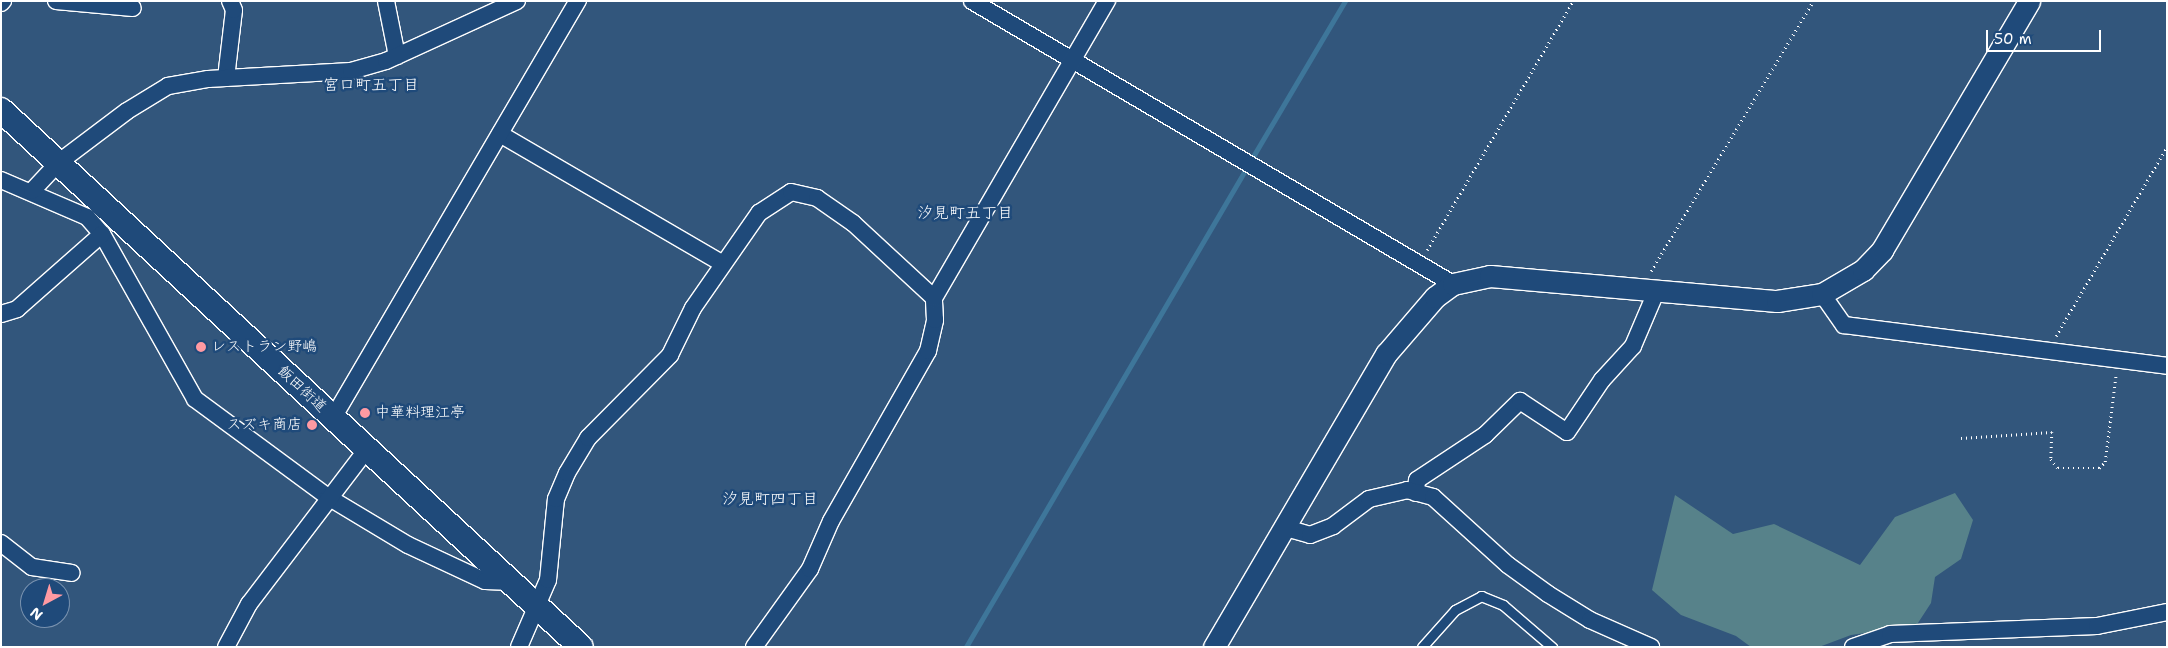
<!DOCTYPE html>
<meta charset="utf-8">
<style>
body{margin:0}
#map{position:relative;width:2168px;height:648px;overflow:hidden;background:#32567c;font-family:"Shantell Sans","Klee One",sans-serif}
div>[style]{position:absolute}
.green>*{inset:0;background:#57828a}
.stream>*{height:4.5px;margin:-2.25px;padding:0 2.25px;transform-origin:2.25px;border-radius:2.25px;background:#3e769a}
.path>*{height:2.5px;margin-top:-1.25px;transform-origin:0;background:repeating-linear-gradient(90deg,#fff 0 1px,transparent 0 5px)}
.roads{filter:drop-shadow(1px 0 #fff) drop-shadow(-1px 0 #fff) drop-shadow(0 1px #fff) drop-shadow(0 -1px #fff)}
.service>*{height:9px;margin:-4.5px;padding:0 4.5px;transform-origin:4.5px;border-radius:4.5px;background:#1f4a7a}
.minor>*{height:16px;margin:-8px;padding:0 8px;transform-origin:8px;border-radius:8px;background:#1f4a7a}
.tertiary>*{height:21px;margin:-10.5px;padding:0 10.5px;transform-origin:10.5px;border-radius:10.5px;background:#1f4a7a}
.secondary>*{height:24px;margin:-12px;padding:0 12px;transform-origin:12px;border-radius:12px;background:#1f4a7a}
.dots>*{width:14px;height:14px;translate:-50% -50%;box-sizing:border-box;border:2px solid #1f4a7a;border-radius:50%}
span{translate:-50% -50%;white-space:nowrap;text-align:center;line-height:1.15;-webkit-text-stroke:5px #1f4a7a;paint-order:stroke}
.poi-label{font-size:15px;color:#fff}
.left{translate:0 -50%;text-align:left}
.right{translate:-100% -50%;text-align:right}
.street-label{font-size:15px;color:#fff}
.neighbourhood-label{font-size:16px;color:#fff}
.frame{position:absolute;inset:0;border:2px solid #fff;pointer-events:none}
.north{position:absolute;left:20px;top:578px;width:50px;height:50px;box-sizing:border-box;background:#1f4a7a;border:1px solid #7992af;border-radius:50%;rotate:219deg;font-size:14px;font-weight:700;line-height:20px;text-align:center;color:#fff}
.north::after{content:'';display:block;margin:auto;width:18px;height:22px;background:#ff9aa2;clip-path:polygon(50% 0,100% 100%,50% 72%,0 100%)}
.scale{position:absolute;left:1986px;top:30px;width:115px;height:22px;box-sizing:border-box;border:2px solid #fff;border-top:0;padding-left:6px;font-size:15px;line-height:18px;white-space:nowrap;color:#fff;-webkit-text-stroke:4px #1f4a7a;paint-order:stroke}
</style>
<div id="map">
<div class="green">
<i style="clip-path:polygon(1955px 493px,1973px 520px,1961px 559px,1935px 577px,1931px 603px,1916px 626px,1851px 635px,1819px 647px,1751px 647px,1736px 636px,1681px 615px,1652px 590px,1675px 495px,1733px 534px,1774px 524px,1860px 565px,1895px 517px)"></i>
</div>
<div class="stream">
<i style="left:1251px;top:160px;width:185px;rotate:-59.4deg"></i>
<i style="left:966px;top:647px;width:556px;rotate:-59.65deg"></i>
</div>
<div class="path">
<i style="left:1427px;top:250px;width:289px;rotate:-59.6deg"></i>
<i style="left:1651px;top:271px;width:315px;rotate:-59deg"></i>
<i style="left:2056px;top:336px;width:219px;rotate:-59.6deg"></i>
<i style="left:1961px;top:438px;width:91px;rotate:-3.8deg"></i>
<i style="left:2052px;top:432px;width:27px;rotate:92deg"></i>
<i style="left:2051px;top:459px;width:11px;rotate:52deg"></i>
<i style="left:2058px;top:468px;width:41px"></i>
<i style="left:2099px;top:468px;width:8px;rotate:-45deg"></i>
<i style="left:2105px;top:462px;width:89px;rotate:-82.9deg"></i>
</div>
<div class="roads">
<div class="service">
<i style="left:1422px;top:647px;width:50px;rotate:-48.3deg"></i>
<i style="left:1455px;top:610px;width:30px;rotate:-28deg"></i>
<i style="left:1481px;top:596px;width:24px;rotate:22deg"></i>
<i style="left:1503px;top:605px;width:65px;rotate:40.6deg"></i>
</div>
<div class="minor">
<i style="left:56px;top:1px;width:77px;rotate:5.2deg"></i>
<i style="left:386px;top:1px;width:56px;rotate:78.7deg"></i>
<i style="left:972px;top:1px;width:558px;rotate:30.47deg"></i>
<i style="left:1px;top:3px;width:3px;rotate:-45deg"></i>
<i style="left:226px;top:78px;width:68px;rotate:-83.3deg"></i>
<i style="left:234px;top:10px;width:10px;rotate:-114deg"></i>
<i style="left:500px;top:134px;width:257px;rotate:30.2deg"></i>
<i style="left:1px;top:180px;width:94px;rotate:23.3deg"></i>
<i style="left:87px;top:217px;width:23px;rotate:49deg"></i>
<i style="left:102px;top:234px;width:189px;rotate:60.6deg"></i>
<i style="left:195px;top:399px;width:165px;rotate:36.4deg"></i>
<i style="left:328px;top:497px;width:93px;rotate:31deg"></i>
<i style="left:408px;top:545px;width:85px;rotate:25.1deg"></i>
<i style="left:485px;top:581px;width:29px;rotate:2deg"></i>
<i style="left:32px;top:191px;width:38px;rotate:-47deg"></i>
<i style="left:58px;top:163px;width:86px;rotate:-37deg"></i>
<i style="left:127px;top:111px;width:48px;rotate:-31.4deg"></i>
<i style="left:168px;top:86px;width:41px;rotate:-9.9deg"></i>
<i style="left:208px;top:79px;width:143px;rotate:-3.2deg"></i>
<i style="left:351px;top:71px;width:36px;rotate:-16deg"></i>
<i style="left:386px;top:61px;width:144px;rotate:-24.6deg"></i>
<i style="left:1822px;top:294px;width:38px;rotate:55deg"></i>
<i style="left:1844px;top:325px;width:326px;rotate:7.2deg"></i>
<i style="left:1px;top:314px;width:17px;rotate:-17deg"></i>
<i style="left:17px;top:309px;width:113px;rotate:-41.4deg"></i>
<i style="left:333px;top:418px;width:484px;rotate:-59.6deg"></i>
<i style="left:1416px;top:493px;width:13px;rotate:-86deg"></i>
<i style="left:1417px;top:480px;width:82px;rotate:-33.5deg"></i>
<i style="left:1485px;top:435px;width:49px;rotate:-44.2deg"></i>
<i style="left:1520px;top:401px;width:56px;rotate:33.4deg"></i>
<i style="left:1567px;top:432px;width:63px;rotate:-56.1deg"></i>
<i style="left:1602px;top:380px;width:46px;rotate:-47.6deg"></i>
<i style="left:1633px;top:346px;width:59px;rotate:-66.9deg"></i>
<i style="left:1286px;top:528px;width:25px;rotate:16deg"></i>
<i style="left:1310px;top:535px;width:25px;rotate:-21deg"></i>
<i style="left:1333px;top:526px;width:45px;rotate:-36.9deg"></i>
<i style="left:1369px;top:499px;width:39px;rotate:-13deg"></i>
<i style="left:1407px;top:490px;width:27px;rotate:15deg"></i>
<i style="left:1433px;top:497px;width:101px;rotate:42.2deg"></i>
<i style="left:1508px;top:565px;width:49px;rotate:35.9deg"></i>
<i style="left:1548px;top:594px;width:49px;rotate:31.8deg"></i>
<i style="left:1590px;top:620px;width:67px;rotate:23.9deg"></i>
<i style="left:1px;top:543px;width:39px;rotate:38deg"></i>
<i style="left:32px;top:567px;width:40px;rotate:8.5deg"></i>
<i style="left:226px;top:647px;width:49px;rotate:-61.9deg"></i>
<i style="left:249px;top:604px;width:195px;rotate:-52.7deg"></i>
<i style="left:519px;top:647px;width:73px;rotate:-66.6deg"></i>
<i style="left:548px;top:580px;width:81px;rotate:-84.4deg"></i>
<i style="left:556px;top:499px;width:28px;rotate:-67deg"></i>
<i style="left:567px;top:473px;width:41px;rotate:-59deg"></i>
<i style="left:588px;top:438px;width:117px;rotate:-45.3deg"></i>
<i style="left:670px;top:355px;width:52px;rotate:-63.9deg"></i>
<i style="left:693px;top:308px;width:116px;rotate:-55.2deg"></i>
<i style="left:759px;top:213px;width:38px;rotate:-33deg"></i>
<i style="left:791px;top:192px;width:27px;rotate:13deg"></i>
<i style="left:817px;top:198px;width:44px;rotate:34.8deg"></i>
<i style="left:853px;top:223px;width:110px;rotate:42.8deg"></i>
<i style="left:754px;top:647px;width:96px;rotate:-54.3deg"></i>
<i style="left:810px;top:569px;width:52px;rotate:-66.4deg"></i>
<i style="left:831px;top:521px;width:196px;rotate:-60.3deg"></i>
<i style="left:928px;top:351px;width:32px;rotate:-77deg"></i>
<i style="left:935px;top:320px;width:22px;rotate:-93deg"></i>
<i style="left:934px;top:298px;width:344px;rotate:-59.8deg"></i>
<i style="left:1853px;top:647px;width:39px;rotate:-19deg"></i>
<i style="left:1890px;top:634px;width:207px;rotate:-2.2deg"></i>
<i style="left:2097px;top:626px;width:71px;rotate:-11.3deg"></i>
</div>
<div class="tertiary">
<i style="left:1214px;top:647px;width:340px;rotate:-59.6deg"></i>
<i style="left:1386px;top:354px;width:75px;rotate:-49.3deg"></i>
<i style="left:1435px;top:297px;width:22px;rotate:-36deg"></i>
<i style="left:1453px;top:284px;width:38px;rotate:-12deg"></i>
<i style="left:1490px;top:276px;width:288px;rotate:5deg"></i>
<i style="left:1777px;top:301px;width:46px;rotate:-8.8deg"></i>
<i style="left:1822px;top:294px;width:48px;rotate:-30.3deg"></i>
<i style="left:1863px;top:270px;width:28px;rotate:-46deg"></i>
<i style="left:1882px;top:250px;width:289px;rotate:-59.4deg"></i>
</div>
<div class="secondary">
<i style="left:1px;top:110px;width:790px;rotate:42.8deg"></i>
</div>
</div>
<div class="dots">
<i style="left:201px;top:347px;background:#ff9aa2"></i>
<i style="left:365px;top:413px;background:#ff9aa2"></i>
<i style="left:312px;top:425px;background:#ff9aa2"></i>
</div>
<div class="poi-label">
<span class="left" style="left:211px;top:347px">レストラン野嶋</span>
<span class="left" style="left:375px;top:413px">中華料理江亭</span>
<span class="right" style="left:302px;top:425px">スズキ商店</span>
</div>
<div class="street-label">
<span style="left:302px;top:389px;rotate:43deg">飯田街道</span>
</div>
<div class="neighbourhood-label">
<span style="left:371px;top:85px">宮口町五丁目</span>
<span style="left:965px;top:213px">汐見町五丁目</span>
<span style="left:770px;top:499px">汐見町四丁目</span>
</div>
<div class="frame"></div>
<div class="north">N</div>
<div class="scale">50 m</div>
</div>
